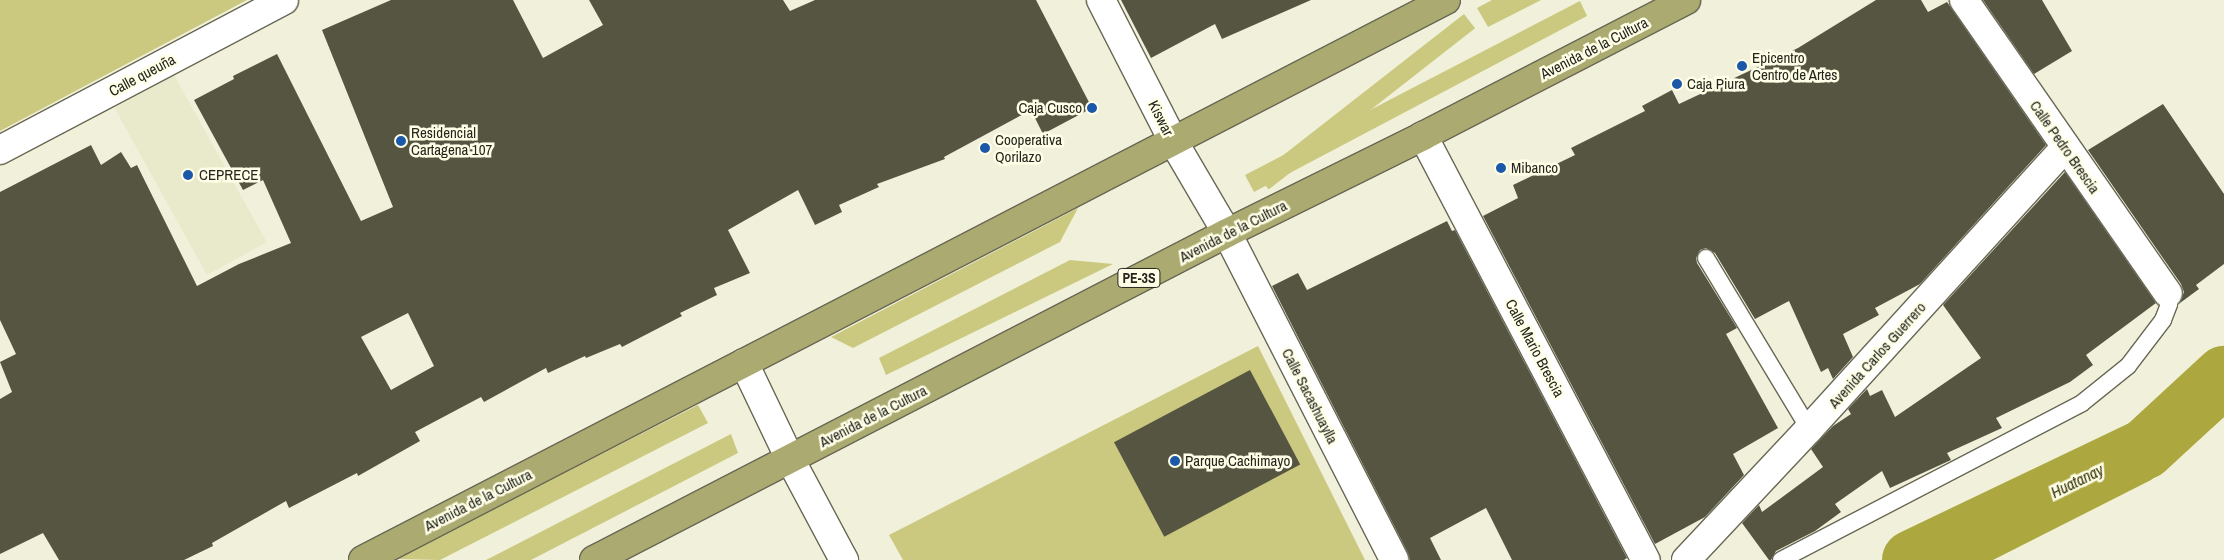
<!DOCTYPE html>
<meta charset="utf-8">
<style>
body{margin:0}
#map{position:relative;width:2224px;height:560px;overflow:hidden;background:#f1f1db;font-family:"Archivo Narrow",sans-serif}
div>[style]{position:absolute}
.built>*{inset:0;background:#e9e9cb;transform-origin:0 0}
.green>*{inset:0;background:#cbc97f;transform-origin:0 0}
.water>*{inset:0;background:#aca83f}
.river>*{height:60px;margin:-30px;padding:0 30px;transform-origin:30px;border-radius:30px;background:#aca83f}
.building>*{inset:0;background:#555542;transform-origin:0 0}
.roads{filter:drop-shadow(1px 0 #686855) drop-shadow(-1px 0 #686855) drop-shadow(0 1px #686855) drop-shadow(0 -1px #686855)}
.service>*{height:16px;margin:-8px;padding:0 8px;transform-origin:8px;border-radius:8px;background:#fff}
.minor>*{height:28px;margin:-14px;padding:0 14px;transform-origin:14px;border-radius:14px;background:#fff}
.trunk>*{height:28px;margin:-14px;padding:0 14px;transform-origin:14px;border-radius:14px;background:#abaa70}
.dots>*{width:14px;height:14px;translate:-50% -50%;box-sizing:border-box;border:2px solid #ffffe8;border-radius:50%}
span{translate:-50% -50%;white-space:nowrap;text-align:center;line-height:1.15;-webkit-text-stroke:5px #ffffe8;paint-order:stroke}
.shield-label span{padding:1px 4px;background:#ffffe8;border:1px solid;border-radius:4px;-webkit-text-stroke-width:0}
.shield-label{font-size:14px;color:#25251d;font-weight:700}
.street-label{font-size:15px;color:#25251d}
.poi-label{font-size:15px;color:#25251d}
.left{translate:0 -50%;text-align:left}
.right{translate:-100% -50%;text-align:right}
.water-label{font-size:16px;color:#323003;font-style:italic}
</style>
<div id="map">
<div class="built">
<i style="left:174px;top:75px;width:191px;height:68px;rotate:61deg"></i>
</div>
<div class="green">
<i style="clip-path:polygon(0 0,247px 0,0 131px)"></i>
<i style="clip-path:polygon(1492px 0,1541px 0,1488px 27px,1477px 8px)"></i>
<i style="clip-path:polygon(1580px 1px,1587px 16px,1254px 192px,1245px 175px)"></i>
<i style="left:1464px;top:14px;width:18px;height:262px;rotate:52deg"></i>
<i style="clip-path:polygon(1078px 208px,1060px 242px,853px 348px,831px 337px)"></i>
<i style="clip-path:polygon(1070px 260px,1113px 264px,886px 375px,879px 358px)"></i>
<i style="clip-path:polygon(1258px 346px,1365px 560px,903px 560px,889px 535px)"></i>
<i style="clip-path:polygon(698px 405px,708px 423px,440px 560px,394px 559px)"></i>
<i style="clip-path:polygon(731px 434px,738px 453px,531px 560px,486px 560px)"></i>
</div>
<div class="water">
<i style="clip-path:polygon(2224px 376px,2224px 417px,2151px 480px,1993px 560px,1912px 560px,2145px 449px)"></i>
</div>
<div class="river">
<i style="left:1912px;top:560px;width:258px;rotate:-25.5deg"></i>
<i style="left:2145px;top:449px;width:108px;rotate:-42.7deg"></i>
</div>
<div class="building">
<i style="clip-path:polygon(evenodd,391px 0,513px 0,543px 58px,603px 25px,589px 0,783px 0,790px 11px,815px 0,1036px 0,1092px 108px,1043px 134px,1031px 110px,944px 157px,945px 159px,877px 184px,879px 187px,839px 205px,842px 212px,815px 225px,798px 190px,728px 230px,750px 273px,714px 288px,717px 295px,680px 313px,682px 316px,622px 347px,620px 344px,586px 358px,585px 356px,548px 373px,546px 368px,484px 402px,481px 397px,415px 432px,420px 441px,358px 476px,357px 473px,289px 508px,286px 501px,212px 543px,213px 546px,184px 560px,59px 560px,43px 533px,0 554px,0 399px,12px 392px,0 362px,16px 354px,0 320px,0 192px,91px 145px,101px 165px,121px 152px,131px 168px,137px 165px,197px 286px,239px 264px,291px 243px,263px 180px,243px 190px,194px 100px,234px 79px,233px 76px,277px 54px,361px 221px,393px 207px,322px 30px,391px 0,408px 313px,434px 366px,391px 390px,361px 337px,408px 313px)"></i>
<i style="clip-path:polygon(1121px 0,1311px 0,1222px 39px,1215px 24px,1151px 58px)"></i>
<i style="clip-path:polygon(1876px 0,1921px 0,1928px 12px,1947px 2px,2046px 145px,1920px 284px,1875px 308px,1879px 315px,1843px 334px,1853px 357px,1833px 379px,1828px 368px,1821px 372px,1789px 301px,1755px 319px,1715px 253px,1706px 248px,1700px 250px,1696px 258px,1697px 263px,1737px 328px,1726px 334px,1778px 428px,1733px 454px,1744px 475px,1705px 517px,1655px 544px,1483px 216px,1518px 198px,1513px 185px,1575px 155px,1571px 148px,1645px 111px,1642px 106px,1672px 90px,1679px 104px,1798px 48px)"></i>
<i style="clip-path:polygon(1983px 0,2042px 0,2072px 51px,2034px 74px)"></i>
<i style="clip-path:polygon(2163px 104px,2224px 194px,2224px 264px,2196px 285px,2199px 289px,2180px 303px,2184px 292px,2181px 284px,2088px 150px)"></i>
<i style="clip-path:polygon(2065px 172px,2156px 303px,2086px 355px,2093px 365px,2070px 382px,1996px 418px,2002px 428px,1947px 453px,1951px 460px,1890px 488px,1882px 471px,1835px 504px,1841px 512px,1815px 531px,1776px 551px,1771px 560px,1769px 560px,1742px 523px,1759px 505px,1762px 512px,1823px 467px,1811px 449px,1833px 426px,1851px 414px,1848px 409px,1867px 389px,1870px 396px,1882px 390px,1895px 417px,1981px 358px,1943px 305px)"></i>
<i style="clip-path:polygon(1447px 221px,1452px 231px,1455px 230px,1627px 558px,1624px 560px,1512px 560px,1486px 508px,1430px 538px,1441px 560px,1410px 560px,1408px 553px,1272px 286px,1298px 273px,1307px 290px)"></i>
<i style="left:1250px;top:370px;width:107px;height:154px;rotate:62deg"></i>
</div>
<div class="roads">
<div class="service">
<i style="left:1706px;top:258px;width:200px;rotate:58.9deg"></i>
<i style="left:1781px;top:560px;width:339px;rotate:-27.5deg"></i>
<i style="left:2082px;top:403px;width:59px;rotate:-38.8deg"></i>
<i style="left:2128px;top:366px;width:58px;rotate:-52.7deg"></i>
<i style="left:2163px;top:320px;width:17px;rotate:-69deg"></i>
<i style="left:2169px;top:304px;width:11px;rotate:-95deg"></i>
</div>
<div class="minor">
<i style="left:1101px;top:0;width:158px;rotate:62.9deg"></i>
<i style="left:1173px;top:141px;width:107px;rotate:59.6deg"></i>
<i style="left:1227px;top:233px;width:367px;rotate:62.9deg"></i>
<i style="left:1964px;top:0;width:357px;rotate:55.2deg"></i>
<i style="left:1423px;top:136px;width:479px;rotate:62.3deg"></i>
<i style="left:0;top:150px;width:321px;rotate:-27.8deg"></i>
<i style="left:744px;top:363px;width:106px;rotate:64.4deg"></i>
<i style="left:790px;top:459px;width:115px;rotate:61.9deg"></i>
<i style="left:1686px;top:560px;width:180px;rotate:-46.8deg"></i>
<i style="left:1809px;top:429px;width:380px;rotate:-47.7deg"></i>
</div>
<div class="trunk">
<i style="left:363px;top:560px;width:1219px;rotate:-27.34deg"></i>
<i style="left:594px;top:560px;width:712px;rotate:-27.32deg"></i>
<i style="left:1227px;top:233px;width:219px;rotate:-26.3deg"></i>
<i style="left:1423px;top:136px;width:296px;rotate:-27.3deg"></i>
</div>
</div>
<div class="dots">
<i style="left:1742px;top:66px;background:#1b58a9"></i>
<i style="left:1677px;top:84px;background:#1b58a9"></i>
<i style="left:1092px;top:108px;background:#1b58a9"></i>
<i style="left:401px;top:141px;background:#1b58a9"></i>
<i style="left:985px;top:148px;background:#1b58a9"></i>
<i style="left:1501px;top:168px;background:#1b58a9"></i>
<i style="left:188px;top:175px;background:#1b58a9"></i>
<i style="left:1175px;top:461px;background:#1b58a9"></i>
</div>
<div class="shield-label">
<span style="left:1139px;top:278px">PE-3S</span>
</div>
<div class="street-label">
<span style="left:1594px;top:48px;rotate:-27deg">Avenida de la Cultura</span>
<span style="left:142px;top:75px;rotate:-28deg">Calle queuña</span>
<span style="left:1161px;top:118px;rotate:63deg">Kiswar</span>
<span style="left:2065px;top:147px;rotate:55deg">Calle Pedro Brescia</span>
<span style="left:1233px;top:231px;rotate:-27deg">Avenida de la Cultura</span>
<span style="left:1535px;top:348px;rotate:62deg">Calle Mario Brescia</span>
<span style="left:1877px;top:355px;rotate:-48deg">Avenida Carlos Guerrero</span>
<span style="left:1310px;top:396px;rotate:63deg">Calle Sacashuaylla</span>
<span style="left:873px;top:416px;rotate:-27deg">Avenida de la Cultura</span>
<span style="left:478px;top:500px;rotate:-27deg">Avenida de la Cultura</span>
</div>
<div class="poi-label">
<span class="left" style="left:1752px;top:66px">Epicentro<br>Centro de Artes</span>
<span class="left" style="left:1687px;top:84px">Caja Piura</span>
<span class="right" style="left:1082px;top:108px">Caja Cusco</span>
<span class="left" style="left:411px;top:141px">Residencial<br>Cartagena 107</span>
<span class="left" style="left:995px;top:148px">Cooperativa<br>Qorilazo</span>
<span class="left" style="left:1511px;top:168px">Mibanco</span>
<span class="left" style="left:199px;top:175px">CEPRECE</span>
<span class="left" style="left:1185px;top:461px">Parque Cachimayo</span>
</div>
<div class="water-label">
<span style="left:2077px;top:481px;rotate:-26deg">Huatanay</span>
</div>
</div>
